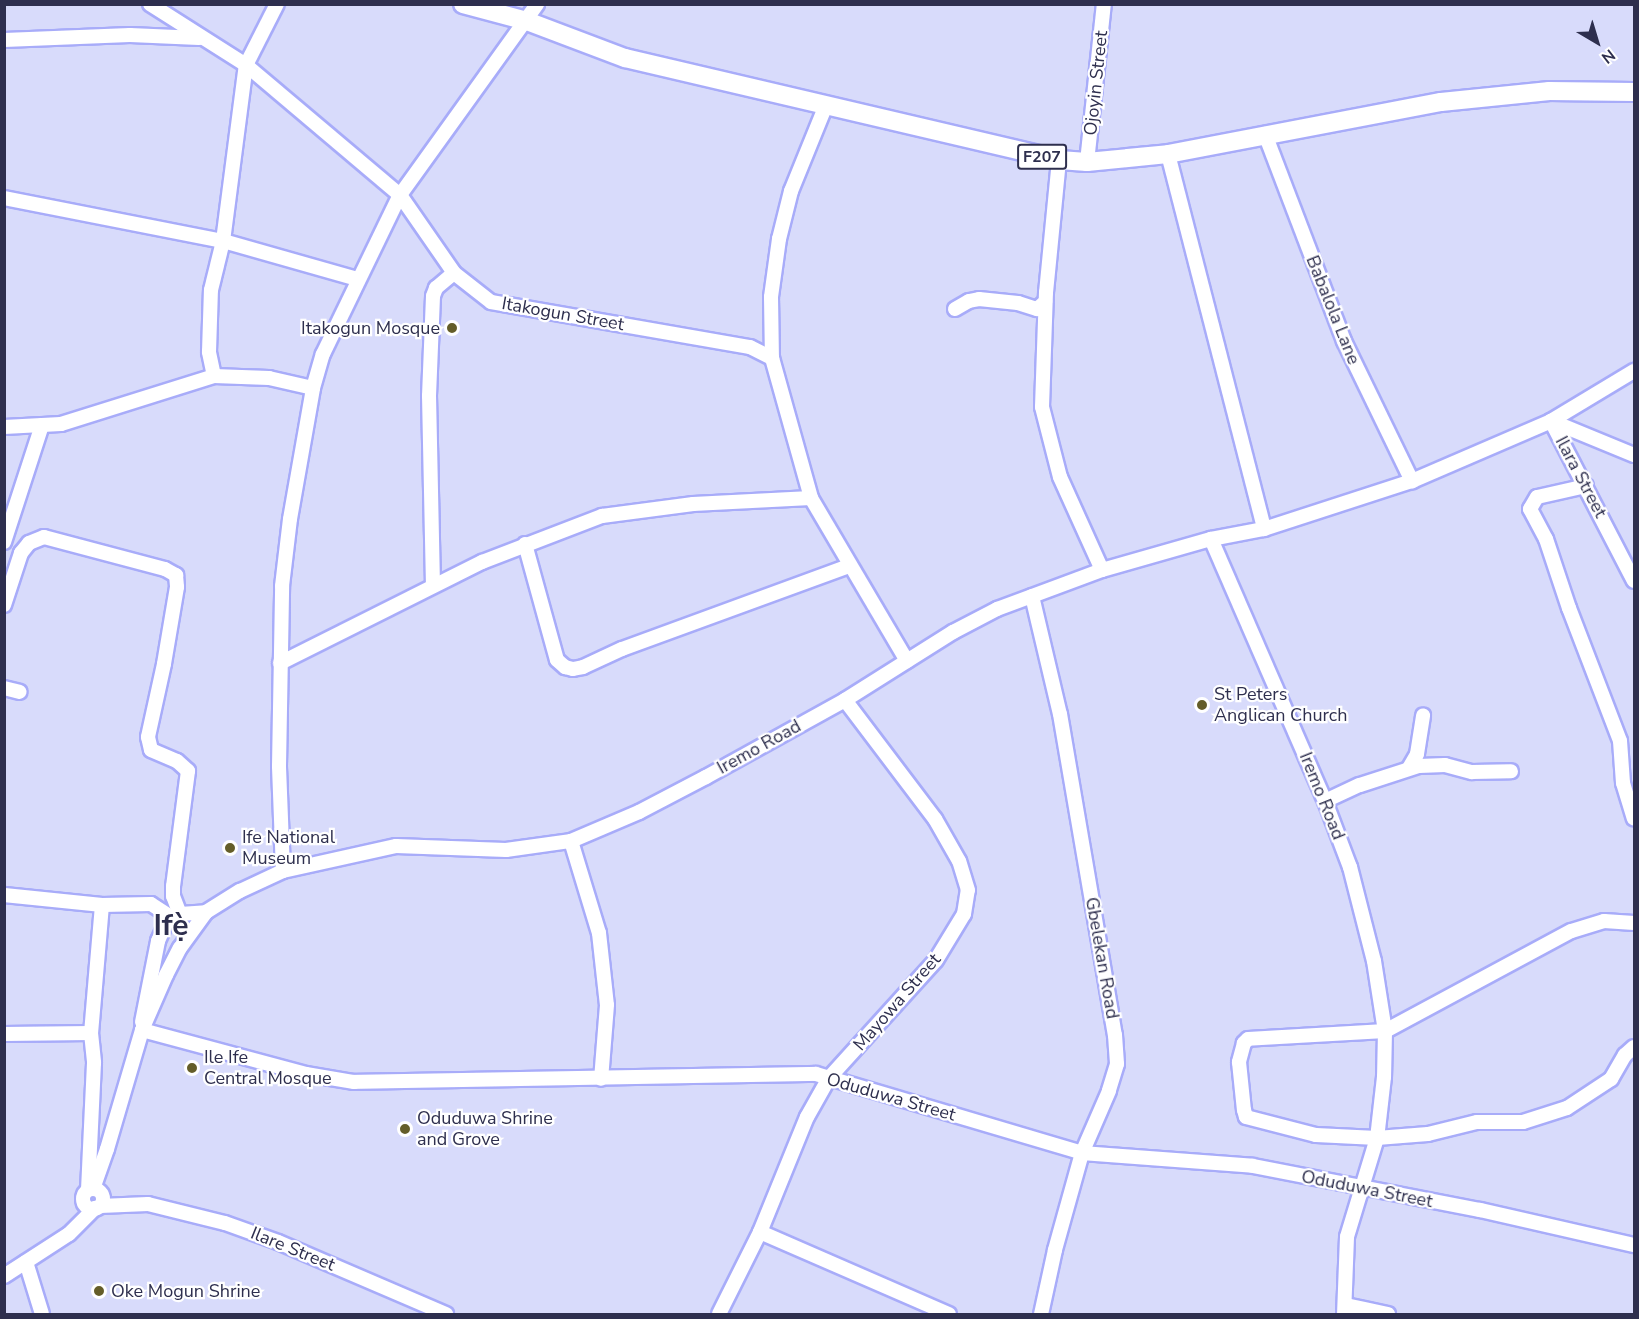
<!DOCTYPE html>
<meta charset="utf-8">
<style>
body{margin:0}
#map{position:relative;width:1639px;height:1319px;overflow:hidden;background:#d8dbfb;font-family:"Nunito Sans",sans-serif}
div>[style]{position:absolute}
.roads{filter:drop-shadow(2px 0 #a8acf9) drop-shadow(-2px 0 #a8acf9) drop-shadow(0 2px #a8acf9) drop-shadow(0 -2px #a8acf9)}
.minor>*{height:14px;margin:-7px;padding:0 7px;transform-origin:7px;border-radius:7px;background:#fff}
.minor>.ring{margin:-7px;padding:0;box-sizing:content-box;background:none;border:14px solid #fff;border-radius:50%}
.major>*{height:18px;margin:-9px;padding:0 9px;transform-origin:9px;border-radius:9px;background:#fff}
.dots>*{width:16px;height:16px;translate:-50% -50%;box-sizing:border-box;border:3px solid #fff;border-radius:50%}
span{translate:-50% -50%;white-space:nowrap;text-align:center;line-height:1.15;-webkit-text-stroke:4.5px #fff;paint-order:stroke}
.shield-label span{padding:2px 4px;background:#fff;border:2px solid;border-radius:4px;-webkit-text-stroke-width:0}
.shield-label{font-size:16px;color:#2e2f4e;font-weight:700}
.street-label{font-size:18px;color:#2e2f4e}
.poi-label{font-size:18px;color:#2e2f4e}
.right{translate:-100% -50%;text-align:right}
.left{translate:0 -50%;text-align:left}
.town-label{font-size:30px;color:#2e2f4e;font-weight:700}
.frame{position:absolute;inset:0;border:6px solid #2e2f4e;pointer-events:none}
.north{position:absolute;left:1567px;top:12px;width:60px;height:60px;-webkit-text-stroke:4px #fff;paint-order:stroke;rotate:142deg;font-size:16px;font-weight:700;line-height:24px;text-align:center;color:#2e2f4e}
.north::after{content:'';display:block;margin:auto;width:21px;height:27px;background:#2e2f4e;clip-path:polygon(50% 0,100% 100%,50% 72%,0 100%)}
</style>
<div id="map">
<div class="roads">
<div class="minor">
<i style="left:150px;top:4px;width:114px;rotate:32.4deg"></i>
<i style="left:246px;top:65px;width:202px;rotate:40.2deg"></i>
<i style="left:400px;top:195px;width:95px;rotate:55.3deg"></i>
<i style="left:454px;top:273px;width:47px;rotate:38.1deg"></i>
<i style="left:491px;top:302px;width:263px;rotate:9.9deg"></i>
<i style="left:750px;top:347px;width:25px;rotate:27deg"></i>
<i style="left:4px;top:40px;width:126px;rotate:-2.3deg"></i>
<i style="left:130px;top:35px;width:69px;rotate:2.5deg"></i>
<i style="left:826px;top:105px;width:93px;rotate:112.1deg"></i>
<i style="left:791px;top:191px;width:49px;rotate:104deg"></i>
<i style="left:779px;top:239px;width:59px;rotate:97.9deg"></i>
<i style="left:771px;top:297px;width:61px;rotate:89.1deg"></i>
<i style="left:772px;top:358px;width:145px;rotate:74.4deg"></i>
<i style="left:811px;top:498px;width:189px;rotate:59.5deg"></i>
<i style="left:1265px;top:134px;width:222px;rotate:69.1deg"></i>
<i style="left:1344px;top:341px;width:156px;rotate:64.1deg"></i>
<i style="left:1168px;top:154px;width:387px;rotate:75.6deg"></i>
<i style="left:1059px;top:160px;width:133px;rotate:95.6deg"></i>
<i style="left:1046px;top:292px;width:115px;rotate:92deg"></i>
<i style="left:1042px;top:407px;width:72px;rotate:75.6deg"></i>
<i style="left:1060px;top:477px;width:102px;rotate:65.7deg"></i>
<i style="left:1087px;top:162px;width:159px;rotate:-83.9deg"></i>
<i style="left:4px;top:198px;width:223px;rotate:11.1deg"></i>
<i style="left:223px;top:241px;width:139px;rotate:15.8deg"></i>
<i style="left:955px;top:309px;width:16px;rotate:-30deg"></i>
<i style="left:969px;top:301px;width:10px;rotate:-11deg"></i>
<i style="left:979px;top:299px;width:39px;rotate:6deg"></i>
<i style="left:1018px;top:303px;width:20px;rotate:18deg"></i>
<i style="left:1037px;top:309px;width:11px;rotate:-41deg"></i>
<i style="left:214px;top:376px;width:25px;rotate:-102deg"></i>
<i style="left:209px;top:352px;width:62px;rotate:-88.2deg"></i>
<i style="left:211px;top:290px;width:50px;rotate:-76.2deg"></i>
<i style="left:223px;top:241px;width:177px;rotate:-82.6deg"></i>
<i style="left:246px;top:65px;width:68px;rotate:-63.1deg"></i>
<i style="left:4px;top:427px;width:57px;rotate:-3deg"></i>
<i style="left:61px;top:424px;width:160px;rotate:-17.4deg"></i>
<i style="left:214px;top:376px;width:55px;rotate:2.1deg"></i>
<i style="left:269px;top:378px;width:45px;rotate:12.8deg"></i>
<i style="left:1634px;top:455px;width:90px;rotate:-157.7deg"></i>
<i style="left:1551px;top:421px;width:180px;rotate:62.6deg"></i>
<i style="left:1586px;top:486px;width:50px;rotate:167.3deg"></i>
<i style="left:1537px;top:497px;width:14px;rotate:120deg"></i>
<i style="left:1530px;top:509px;width:34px;rotate:62deg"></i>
<i style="left:1546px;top:539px;width:73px;rotate:71.6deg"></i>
<i style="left:1569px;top:608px;width:142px;rotate:69deg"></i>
<i style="left:1620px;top:741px;width:42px;rotate:85.9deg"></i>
<i style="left:1623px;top:783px;width:37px;rotate:73deg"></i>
<i style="left:1211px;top:539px;width:286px;rotate:66.5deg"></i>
<i style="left:1325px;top:801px;width:71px;rotate:69.3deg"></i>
<i style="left:1350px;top:867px;width:97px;rotate:75.7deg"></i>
<i style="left:1374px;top:961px;width:71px;rotate:81.1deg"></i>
<i style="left:1385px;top:1031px;width:46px;rotate:91.2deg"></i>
<i style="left:1384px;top:1077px;width:61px;rotate:96.5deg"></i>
<i style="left:1377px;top:1138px;width:103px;rotate:106.9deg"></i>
<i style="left:1347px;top:1237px;width:77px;rotate:92.2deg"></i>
<i style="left:4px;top:542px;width:123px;rotate:-72deg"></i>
<i style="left:525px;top:544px;width:120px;rotate:74.6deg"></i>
<i style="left:557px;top:660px;width:11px;rotate:41deg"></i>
<i style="left:565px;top:667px;width:8px;rotate:14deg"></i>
<i style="left:573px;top:669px;width:10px;rotate:-11deg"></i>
<i style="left:583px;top:667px;width:43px;rotate:-24.8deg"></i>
<i style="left:622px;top:649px;width:242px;rotate:-20.1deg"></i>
<i style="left:433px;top:586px;width:190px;rotate:-91.2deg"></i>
<i style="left:429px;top:396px;width:100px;rotate:-87.7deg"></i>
<i style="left:433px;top:296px;width:9px;rotate:-69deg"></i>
<i style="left:436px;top:288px;width:23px;rotate:-40deg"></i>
<i style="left:1032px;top:596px;width:121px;rotate:76.7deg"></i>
<i style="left:1060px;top:714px;width:326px;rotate:80.3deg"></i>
<i style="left:1115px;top:1035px;width:29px;rotate:86deg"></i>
<i style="left:1117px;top:1064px;width:28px;rotate:107deg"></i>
<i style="left:1109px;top:1091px;width:68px;rotate:113.5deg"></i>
<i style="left:1082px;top:1153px;width:101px;rotate:105.6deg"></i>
<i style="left:1055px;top:1250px;width:66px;rotate:102.3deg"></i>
<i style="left:4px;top:605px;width:55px;rotate:-71.9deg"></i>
<i style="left:21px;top:553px;width:13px;rotate:-51deg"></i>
<i style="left:29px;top:543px;width:16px;rotate:-22deg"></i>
<i style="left:44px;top:537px;width:125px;rotate:14.8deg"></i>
<i style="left:165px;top:569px;width:13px;rotate:29deg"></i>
<i style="left:176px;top:575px;width:12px;rotate:85deg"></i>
<i style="left:177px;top:587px;width:78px;rotate:99.6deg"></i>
<i style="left:164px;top:664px;width:75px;rotate:102.4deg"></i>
<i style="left:148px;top:737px;width:13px;rotate:77deg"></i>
<i style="left:151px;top:750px;width:28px;rotate:23deg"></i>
<i style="left:177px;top:761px;width:15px;rotate:42deg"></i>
<i style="left:188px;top:771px;width:116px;rotate:97.4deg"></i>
<i style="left:173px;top:886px;width:10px;rotate:90deg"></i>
<i style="left:173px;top:896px;width:19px;rotate:69deg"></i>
<i style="left:280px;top:663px;width:226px;rotate:-26.6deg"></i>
<i style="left:482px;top:562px;width:129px;rotate:-21deg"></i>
<i style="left:602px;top:516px;width:92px;rotate:-7.5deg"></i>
<i style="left:693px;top:504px;width:118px;rotate:-2.9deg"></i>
<i style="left:4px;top:688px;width:16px;rotate:14deg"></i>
<i style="left:1409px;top:768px;width:16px;rotate:-60deg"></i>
<i style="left:1417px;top:754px;width:39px;rotate:-81deg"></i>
<i style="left:1325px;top:801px;width:38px;rotate:-25deg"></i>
<i style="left:1360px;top:785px;width:62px;rotate:-17.9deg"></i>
<i style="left:1419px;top:766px;width:26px;rotate:-2deg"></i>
<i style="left:1445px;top:765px;width:28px;rotate:15deg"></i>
<i style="left:1472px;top:772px;width:39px;rotate:-1deg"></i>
<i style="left:571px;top:841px;width:96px;rotate:73.1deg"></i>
<i style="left:599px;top:933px;width:72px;rotate:83.7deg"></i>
<i style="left:607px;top:1005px;width:74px;rotate:94.6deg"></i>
<i style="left:283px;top:871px;width:105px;rotate:-92.2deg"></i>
<i style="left:279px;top:766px;width:180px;rotate:-89deg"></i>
<i style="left:282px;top:586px;width:67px;rotate:-83.2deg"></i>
<i style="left:290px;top:519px;width:133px;rotate:-80deg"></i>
<i style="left:313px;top:388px;width:35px;rotate:-74deg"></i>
<i style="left:323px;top:354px;width:177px;rotate:-64.2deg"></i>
<i style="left:400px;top:195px;width:235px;rotate:-54.3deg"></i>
<i style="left:4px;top:895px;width:99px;rotate:5.8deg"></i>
<i style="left:102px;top:905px;width:128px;rotate:94.9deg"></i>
<i style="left:91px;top:1033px;width:30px;rotate:84deg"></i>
<i style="left:94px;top:1063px;width:127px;rotate:92.7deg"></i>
<i style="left:102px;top:905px;width:49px;rotate:-1.2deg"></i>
<i style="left:151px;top:904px;width:24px;rotate:33deg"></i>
<i style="left:1634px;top:923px;width:30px;rotate:-176deg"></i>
<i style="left:1604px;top:921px;width:34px;rotate:163deg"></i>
<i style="left:1571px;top:931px;width:211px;rotate:151.7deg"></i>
<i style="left:1385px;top:1031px;width:137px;rotate:176.7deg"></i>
<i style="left:1248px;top:1039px;width:6px;rotate:135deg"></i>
<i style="left:1244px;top:1043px;width:20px;rotate:105deg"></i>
<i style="left:1239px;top:1062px;width:48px;rotate:84.1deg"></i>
<i style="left:1244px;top:1110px;width:7px;rotate:74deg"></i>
<i style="left:1246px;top:1117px;width:72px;rotate:14.4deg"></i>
<i style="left:1316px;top:1135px;width:61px;rotate:2.8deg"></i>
<i style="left:1377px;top:1138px;width:51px;rotate:-4.5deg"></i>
<i style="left:1428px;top:1134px;width:50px;rotate:-13.8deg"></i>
<i style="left:1477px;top:1122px;width:46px"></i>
<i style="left:1523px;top:1122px;width:46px;rotate:-17.7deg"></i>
<i style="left:1567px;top:1108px;width:53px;rotate:-33.4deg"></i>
<i style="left:1611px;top:1079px;width:28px;rotate:-60deg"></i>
<i style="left:1625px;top:1055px;width:12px;rotate:-42deg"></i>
<i style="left:142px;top:1022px;width:83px;rotate:-78.8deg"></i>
<i style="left:158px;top:941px;width:17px;rotate:-66deg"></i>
<i style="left:165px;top:925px;width:10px;rotate:-53deg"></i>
<i style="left:171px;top:917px;width:9px;rotate:-18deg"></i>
<i style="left:180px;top:914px;width:26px;rotate:-4deg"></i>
<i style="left:142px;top:1030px;width:170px;rotate:15deg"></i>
<i style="left:306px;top:1074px;width:49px;rotate:9.5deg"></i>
<i style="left:354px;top:1082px;width:462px;rotate:-1deg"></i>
<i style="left:816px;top:1074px;width:277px;rotate:16.5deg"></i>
<i style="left:1082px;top:1153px;width:171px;rotate:4.3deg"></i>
<i style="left:1253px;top:1166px;width:231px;rotate:11deg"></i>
<i style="left:1480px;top:1210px;width:158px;rotate:12.8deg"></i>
<i style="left:4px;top:1034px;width:87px;rotate:-0.7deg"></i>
<i style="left:93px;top:1189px;width:42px;rotate:-70.7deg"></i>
<i style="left:107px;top:1149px;width:124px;rotate:-73.6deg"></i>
<i style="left:142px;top:1030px;width:60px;rotate:-66.4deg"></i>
<i style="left:166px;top:975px;width:30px;rotate:-63deg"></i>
<i style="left:180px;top:948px;width:44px;rotate:-54.2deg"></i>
<i style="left:206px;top:912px;width:40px;rotate:-32deg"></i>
<i style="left:240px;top:891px;width:47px;rotate:-24.9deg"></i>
<i style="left:283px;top:871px;width:116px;rotate:-12.5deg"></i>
<i style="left:396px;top:846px;width:110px;rotate:2.1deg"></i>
<i style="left:506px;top:850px;width:66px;rotate:-7.9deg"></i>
<i style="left:571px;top:841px;width:74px;rotate:-23.1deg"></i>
<i style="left:639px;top:812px;width:76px;rotate:-27.6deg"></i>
<i style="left:706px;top:777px;width:159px;rotate:-29deg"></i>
<i style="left:845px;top:700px;width:128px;rotate:-32.2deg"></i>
<i style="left:953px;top:632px;width:50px;rotate:-27.6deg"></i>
<i style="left:997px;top:609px;width:112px;rotate:-20.4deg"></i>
<i style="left:1102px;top:570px;width:113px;rotate:-15.9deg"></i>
<i style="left:1211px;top:539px;width:54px;rotate:-10.7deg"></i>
<i style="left:1264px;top:529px;width:156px;rotate:-18deg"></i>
<i style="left:1412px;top:481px;width:151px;rotate:-23.3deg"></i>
<i style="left:1551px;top:421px;width:97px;rotate:-31.1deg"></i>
<i class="ring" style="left:83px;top:1189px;width:6px;height:6px"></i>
<i style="left:100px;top:1206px;width:48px;rotate:-2.4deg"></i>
<i style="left:148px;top:1204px;width:79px;rotate:13.9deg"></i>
<i style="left:225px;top:1223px;width:56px;rotate:19.7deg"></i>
<i style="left:278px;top:1242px;width:183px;rotate:23.2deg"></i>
<i style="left:760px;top:1232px;width:206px;rotate:23.5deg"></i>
<i style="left:26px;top:1262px;width:54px;rotate:72.9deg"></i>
<i style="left:4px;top:1276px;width:77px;rotate:-32.9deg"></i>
<i style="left:69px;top:1234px;width:37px;rotate:-45deg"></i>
<i style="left:1346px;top:1305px;width:43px;rotate:12.1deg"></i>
<i style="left:719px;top:1314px;width:92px;rotate:-63.4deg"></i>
<i style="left:760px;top:1232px;width:124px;rotate:-67.8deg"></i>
<i style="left:807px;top:1117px;width:45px;rotate:-60.6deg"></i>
<i style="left:829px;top:1078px;width:159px;rotate:-47.8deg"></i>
<i style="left:936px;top:960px;width:54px;rotate:-58.7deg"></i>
<i style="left:964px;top:914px;width:24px;rotate:-81deg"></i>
<i style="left:968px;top:890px;width:30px;rotate:-107deg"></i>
<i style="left:959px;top:861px;width:48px;rotate:-119.7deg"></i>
<i style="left:935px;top:819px;width:149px;rotate:-127.1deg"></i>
</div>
<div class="major">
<i style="left:463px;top:4px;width:66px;rotate:14.9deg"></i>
<i style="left:527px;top:21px;width:105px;rotate:20.7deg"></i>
<i style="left:625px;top:58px;width:446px;rotate:13.2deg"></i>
<i style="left:1059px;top:160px;width:28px;rotate:4deg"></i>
<i style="left:1087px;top:162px;width:81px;rotate:-5.6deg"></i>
<i style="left:1168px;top:154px;width:278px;rotate:-10.8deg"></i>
<i style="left:1441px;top:102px;width:109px;rotate:-5.8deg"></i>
<i style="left:1549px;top:91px;width:85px;rotate:0.7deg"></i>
</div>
</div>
<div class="dots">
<i style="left:452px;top:328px;background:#645d29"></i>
<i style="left:1202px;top:705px;background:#645d29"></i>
<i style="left:230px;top:848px;background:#645d29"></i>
<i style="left:192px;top:1068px;background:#645d29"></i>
<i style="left:405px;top:1129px;background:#645d29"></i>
<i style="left:99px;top:1291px;background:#645d29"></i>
</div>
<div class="shield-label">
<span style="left:1042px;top:157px">F207</span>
</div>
<div class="street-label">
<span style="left:1096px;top:83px;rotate:-84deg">Ojoyin Street</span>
<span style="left:1333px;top:310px;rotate:68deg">Babalola Lane</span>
<span style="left:563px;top:314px;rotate:10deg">Itakogun Street</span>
<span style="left:1581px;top:477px;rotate:62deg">Ilara Street</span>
<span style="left:759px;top:747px;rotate:-29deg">Iremo Road</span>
<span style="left:1322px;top:796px;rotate:68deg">Iremo Road</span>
<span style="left:1102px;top:958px;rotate:80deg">Gbelekan Road</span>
<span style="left:897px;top:1002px;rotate:-49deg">Mayowa Street</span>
<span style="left:891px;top:1097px;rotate:16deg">Oduduwa Street</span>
<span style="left:1367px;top:1189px;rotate:11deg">Oduduwa Street</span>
<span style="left:293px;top:1249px;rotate:22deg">Ilare Street</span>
</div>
<div class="poi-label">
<span class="right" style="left:440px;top:328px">Itakogun Mosque</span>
<span class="left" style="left:1214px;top:705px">St Peters<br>Anglican Church</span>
<span class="left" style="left:242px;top:848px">Ife National<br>Museum</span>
<span class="left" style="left:204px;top:1068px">Ile Ife<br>Central Mosque</span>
<span class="left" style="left:417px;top:1129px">Oduduwa Shrine<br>and Grove</span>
<span class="left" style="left:111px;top:1291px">Oke Mogun Shrine</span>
</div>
<div class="town-label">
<span style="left:171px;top:926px">Ifẹ̀</span>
</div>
<div class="frame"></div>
<div class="north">N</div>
</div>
